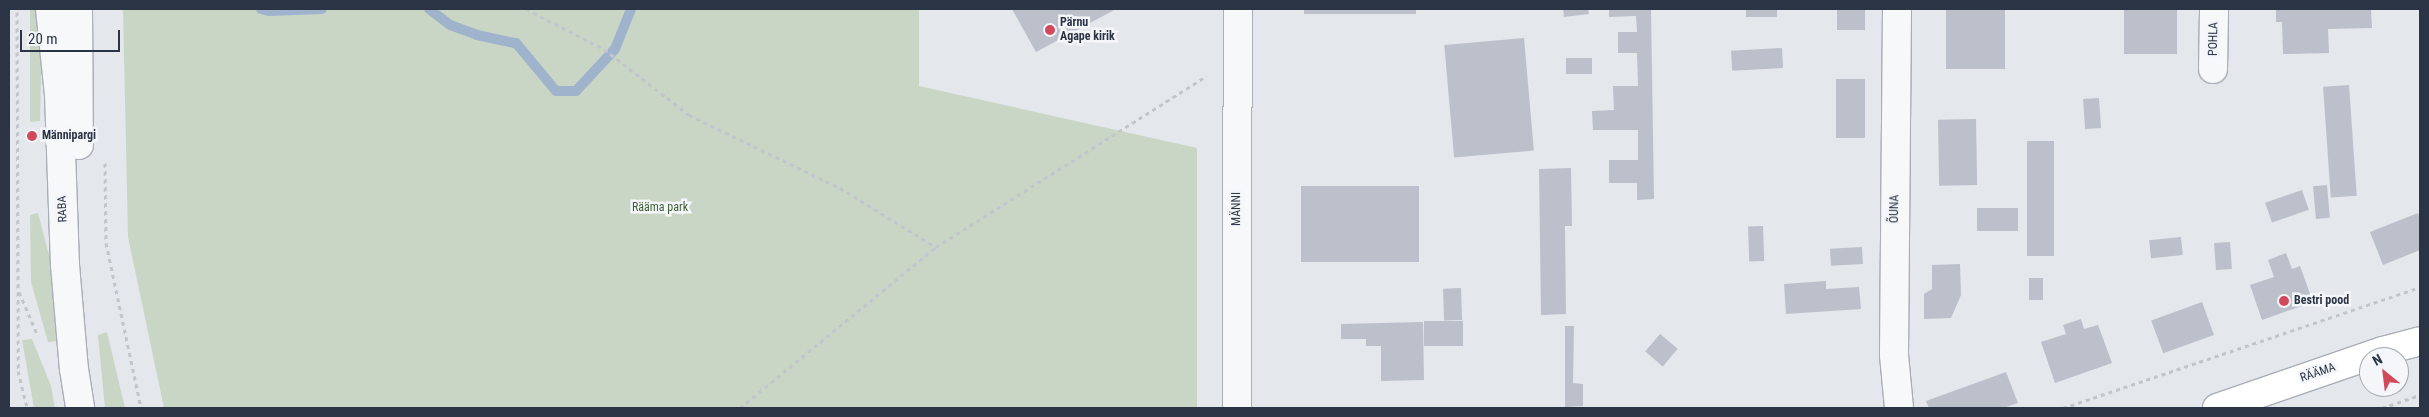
<!DOCTYPE html>
<meta charset="utf-8">
<style>
body{margin:0}
#map{position:relative;width:2429px;height:417px;overflow:hidden;background:#e4e7ec;font-family:"Roboto Condensed",sans-serif}
div>[style]{position:absolute}
.green>*{inset:0;background:#c9d6c5}
.stream>*{height:10px;margin:-5px;padding:0 5px;transform-origin:5px;border-radius:5px;background:#9fb4cc}
.building>*{inset:0;background:#bbc0ca;transform-origin:0 0}
.path>*{height:3px;margin-top:-1.5px;transform-origin:0;background:repeating-linear-gradient(90deg,#c2c5cb 0 4px,transparent 0 8px)}
.roads{filter:drop-shadow(1px 0 #a9aeb7) drop-shadow(-1px 0 #a9aeb7) drop-shadow(0 1px #a9aeb7) drop-shadow(0 -1px #a9aeb7)}
.minor>*{height:28px;margin:-14px;padding:0 14px;transform-origin:14px;border-radius:14px;background:#f7f8fa}
.tertiary>*{height:28px;margin:-14px;padding:0 14px;transform-origin:14px;border-radius:14px;background:#f7f8fa}
.secondary>*{height:28px;margin:-14px;padding:0 14px;transform-origin:14px;border-radius:14px;background:#fff}
.dots>*{width:14px;height:14px;translate:-50% -50%;box-sizing:border-box;border:2px solid #f4f6f9;border-radius:50%}
span{translate:-50% -50%;white-space:nowrap;text-align:center;line-height:1.15;-webkit-text-stroke:5px #f4f6f9;paint-order:stroke}
.poi-label{font-size:12px;color:#2b3445;font-weight:700}
.left{translate:0 -50%;text-align:left}
.street-label{font-size:12px;color:#2b3445}
.park-label{font-size:12px;color:#3f6138}
.frame{position:absolute;inset:0;border:10px solid #2b3445;pointer-events:none}
.north{position:absolute;left:2359px;top:347px;width:50px;height:50px;box-sizing:border-box;background:#f4f6f9;border:1px solid #a4a8b1;border-radius:50%;rotate:331deg;font-size:14px;font-weight:700;line-height:20px;text-align:center;color:#2b3445}
.north::after{content:'';display:block;margin:auto;width:18px;height:22px;background:#d1495b;clip-path:polygon(50% 0,100% 100%,50% 72%,0 100%)}
.scale{position:absolute;left:20px;top:30px;width:100px;height:22px;box-sizing:border-box;border:2px solid #2b3445;border-top:0;padding-left:6px;font-size:15px;line-height:18px;white-space:nowrap;color:#2b3445;-webkit-text-stroke:4px #f4f6f9;paint-order:stroke}
</style>
<div id="map">
<div class="green">
<i style="clip-path:polygon(30px 9px,39px 9px,42px 35px,40px 121px,30px 122px)"></i>
<i style="clip-path:polygon(123px 9px,919px 9px,919px 86px,1197px 148px,1197px 408px,164px 408px,128px 237px)"></i>
<i style="clip-path:polygon(38px 213px,55px 278px,59px 341px,48px 342px,31px 282px,30px 215px)"></i>
<i style="clip-path:polygon(107px 332px,125px 408px,105px 408px,98px 335px)"></i>
<i style="clip-path:polygon(32px 339px,51px 386px,55px 408px,34px 408px,22px 340px)"></i>
</div>
<div class="stream">
<i style="left:261px;top:9px;width:8px;rotate:14deg"></i>
<i style="left:269px;top:11px;width:53px;rotate:-2.2deg"></i>
<i style="left:429px;top:9px;width:26px;rotate:37deg"></i>
<i style="left:450px;top:25px;width:29px;rotate:20deg"></i>
<i style="left:477px;top:35px;width:40px;rotate:12deg"></i>
<i style="left:516px;top:43px;width:62px;rotate:50.2deg"></i>
<i style="left:556px;top:91px;width:20px"></i>
<i style="left:576px;top:91px;width:57px;rotate:-47.1deg"></i>
<i style="left:615px;top:49px;width:43px;rotate:-68.2deg"></i>
</div>
<div class="building">
<i style="clip-path:polygon(1012px 9px,1116px 9px,1036px 52px)"></i>
<i style="left:1304px;top:9px;width:112px;height:5px"></i>
<i style="clip-path:polygon(1563px 9px,1588px 9px,1589px 14px,1564px 17px)"></i>
<i style="clip-path:polygon(1609px 9px,1651px 9px,1654px 199px,1637px 200px,1637px 183px,1609px 183px,1609px 160px,1638px 160px,1638px 130px,1593px 130px,1592px 111px,1614px 110px,1613px 86px,1638px 86px,1637px 53px,1618px 53px,1618px 32px,1637px 32px,1636px 16px,1609px 17px)"></i>
<i style="left:1746px;top:9px;width:31px;height:8px"></i>
<i style="left:1837px;top:9px;width:28px;height:21px"></i>
<i style="left:1946px;top:9px;width:59px;height:60px"></i>
<i style="left:2124px;top:9px;width:53px;height:45px"></i>
<i style="clip-path:polygon(2276px 9px,2371px 9px,2372px 28px,2328px 29px,2329px 53px,2283px 54px,2282px 22px,2276px 22px)"></i>
<i style="left:1524px;top:38px;width:113px;height:80px;rotate:85deg"></i>
<i style="left:1782px;top:48px;width:20px;height:51px;rotate:87deg"></i>
<i style="left:1592px;top:58px;width:16px;height:26px;rotate:90deg"></i>
<i style="left:1836px;top:79px;width:29px;height:59px"></i>
<i style="left:2349px;top:85px;width:111px;height:26px;rotate:86deg"></i>
<i style="left:2099px;top:98px;width:30px;height:16px;rotate:86deg"></i>
<i style="left:1976px;top:119px;width:66px;height:38px;rotate:89deg"></i>
<i style="left:2027px;top:141px;width:27px;height:115px"></i>
<i style="clip-path:polygon(1571px 168px,1572px 226px,1565px 226px,1566px 314px,1541px 315px,1539px 169px)"></i>
<i style="left:2327px;top:185px;width:33px;height:14px;rotate:85deg"></i>
<i style="left:1419px;top:186px;width:76px;height:118px;rotate:90deg"></i>
<i style="left:2302px;top:190px;width:21px;height:39px;rotate:71deg"></i>
<i style="left:1977px;top:208px;width:41px;height:23px"></i>
<i style="clip-path:polygon(2418px 213px,2420px 220px,2420px 250px,2383px 265px,2370px 232px)"></i>
<i style="left:1763px;top:226px;width:35px;height:15px;rotate:88deg"></i>
<i style="left:2181px;top:237px;width:18px;height:32px;rotate:84deg"></i>
<i style="left:2230px;top:242px;width:27px;height:16px;rotate:86deg"></i>
<i style="left:1862px;top:247px;width:17px;height:32px;rotate:87deg"></i>
<i style="clip-path:polygon(2286px 253px,2292px 269px,2300px 266px,2313px 302px,2262px 320px,2250px 285px,2274px 277px,2268px 260px)"></i>
<i style="clip-path:polygon(1960px 264px,1961px 295px,1951px 318px,1924px 319px,1924px 294px,1932px 289px,1932px 265px)"></i>
<i style="left:2029px;top:278px;width:14px;height:22px"></i>
<i style="clip-path:polygon(1826px 281px,1826px 289px,1859px 287px,1861px 309px,1786px 314px,1784px 284px)"></i>
<i style="left:1461px;top:288px;width:32px;height:18px;rotate:88deg"></i>
<i style="left:2202px;top:302px;width:35px;height:54px;rotate:70deg"></i>
<i style="clip-path:polygon(2081px 319px,2084px 329px,2098px 325px,2112px 363px,2055px 383px,2041px 342px,2066px 334px,2063px 325px)"></i>
<i style="left:1463px;top:321px;width:25px;height:39px;rotate:90deg"></i>
<i style="clip-path:polygon(1423px 322px,1424px 380px,1381px 381px,1381px 346px,1366px 346px,1366px 339px,1341px 339px,1341px 324px)"></i>
<i style="clip-path:polygon(1565px 326px,1574px 326px,1573px 383px,1583px 384px,1583px 406px,1565px 407px)"></i>
<i style="left:1660px;top:334px;width:23px;height:23px;rotate:40deg"></i>
<i style="clip-path:polygon(2006px 372px,2018px 403px,2003px 408px,1929px 408px,1926px 401px)"></i>
</div>
<div class="path">
<i style="left:526px;top:9px;width:88px;rotate:27.1deg"></i>
<i style="left:604px;top:49px;width:108px;rotate:37.8deg"></i>
<i style="left:689px;top:115px;width:168px;rotate:25.8deg"></i>
<i style="left:840px;top:188px;width:113px;rotate:31.6deg"></i>
<i style="left:936px;top:247px;width:320px;rotate:-32.3deg"></i>
<i style="left:17px;top:12px;width:359px;rotate:89.8deg"></i>
<i style="left:18px;top:371px;width:38px;rotate:76deg"></i>
<i style="left:105px;top:163px;width:80px;rotate:89.3deg"></i>
<i style="left:106px;top:243px;width:169px;rotate:78deg"></i>
<i style="left:19px;top:292px;width:48px;rotate:66.6deg"></i>
<i style="left:740px;top:408px;width:254px;rotate:-39.4deg"></i>
<i style="left:2063px;top:408px;width:377px;rotate:-18.7deg"></i>
<i style="left:2382px;top:408px;width:40px;rotate:-18.9deg"></i>
</div>
<div class="roads">
<div class="minor">
<i style="left:1897px;top:9px;width:346px;rotate:90.5deg"></i>
<i style="left:1894px;top:355px;width:53px;rotate:84.6deg"></i>
<i style="left:2213px;top:69px;width:60px;rotate:-89deg"></i>
<i style="left:1237px;top:408px;width:399px;rotate:-89.9deg"></i>
</div>
<div class="tertiary">
<i style="left:50px;top:9px;width:85px;rotate:84deg"></i>
<i style="left:59px;top:94px;width:171px;rotate:88deg"></i>
<i style="left:65px;top:265px;width:104px;rotate:85.1deg"></i>
<i style="left:74px;top:369px;width:39px;rotate:81deg"></i>
<i style="left:78px;top:9px;width:136px;rotate:89.6deg"></i>
</div>
<div class="secondary">
<i style="left:2217px;top:408px;width:176px;rotate:-19deg"></i>
<i style="left:2383px;top:351px;width:38px;rotate:-15deg"></i>
</div>
</div>
<div class="dots">
<i style="left:1050px;top:30px;background:#d1495b"></i>
<i style="left:32px;top:136px;background:#d1495b"></i>
<i style="left:2284px;top:301px;background:#d1495b"></i>
</div>
<div class="poi-label">
<span class="left" style="left:1060px;top:30px">Pärnu<br>Agape kirik</span>
<span class="left" style="left:42px;top:136px">Männipargi</span>
<span class="left" style="left:2294px;top:301px">Bestri pood</span>
</div>
<div class="street-label">
<span style="left:2214px;top:39px;rotate:-89deg">POHLA</span>
<span style="left:63px;top:209px;rotate:-92deg">RABA</span>
<span style="left:1237px;top:209px;rotate:-90deg">MÄNNI</span>
<span style="left:1895px;top:209px;rotate:-89deg">ÕUNA</span>
<span style="left:2318px;top:373px;rotate:-19deg">RÄÄMA</span>
</div>
<div class="park-label">
<span style="left:660px;top:208px">Rääma park</span>
</div>
<div class="frame"></div>
<div class="north">N</div>
<div class="scale">20 m</div>
</div>
